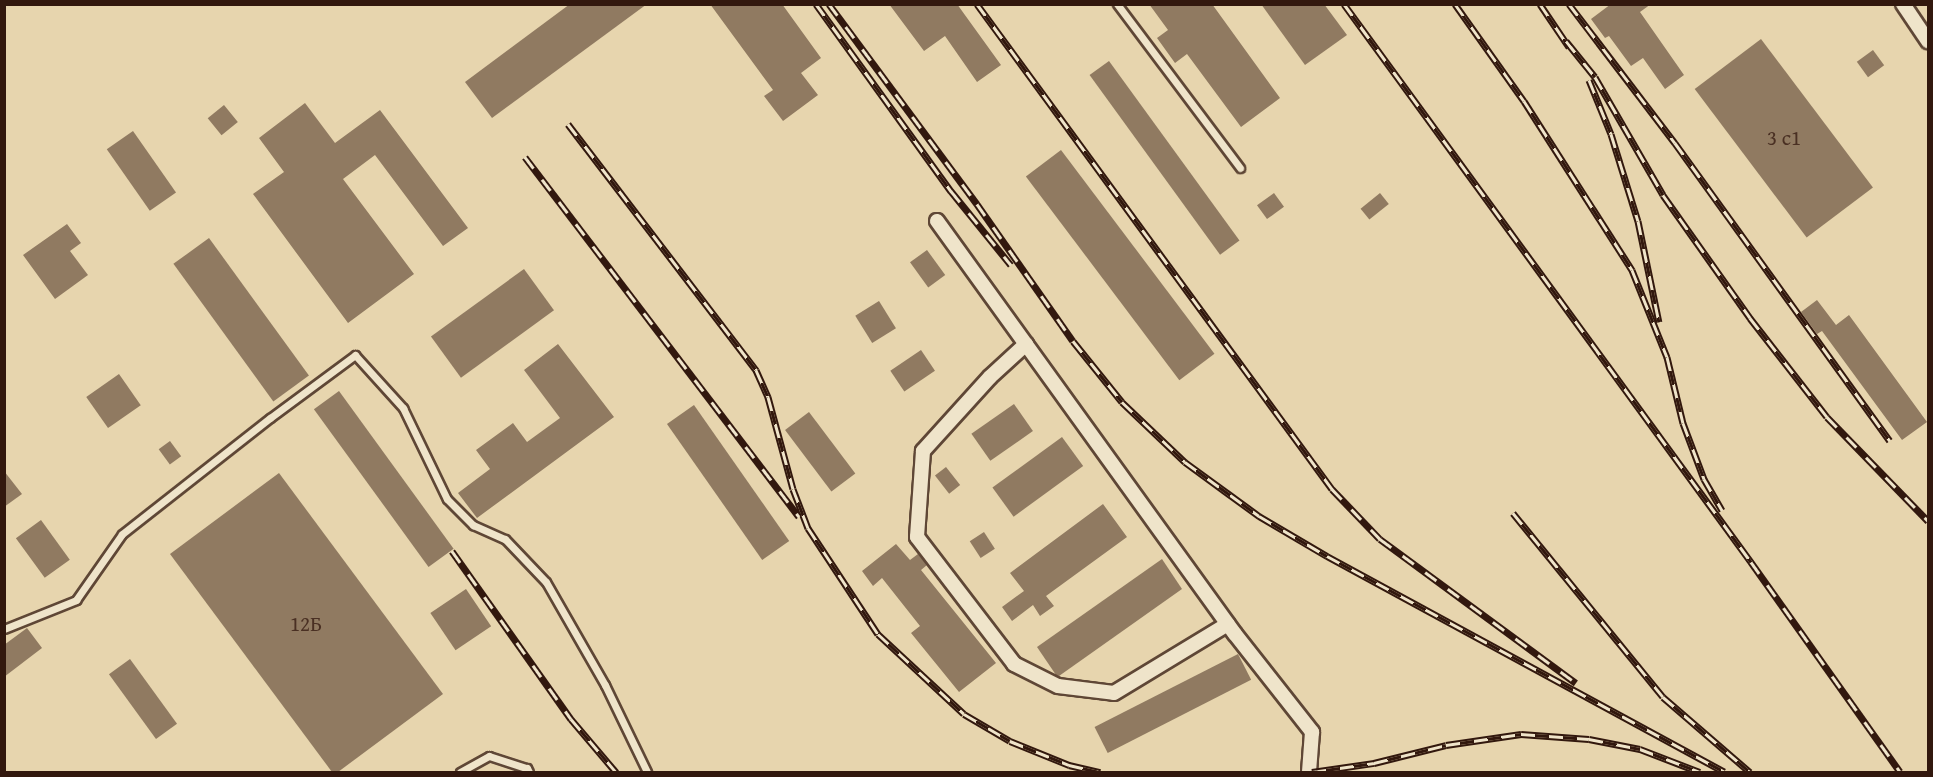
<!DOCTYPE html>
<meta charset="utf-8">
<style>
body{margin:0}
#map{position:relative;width:1933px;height:777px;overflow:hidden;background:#e7d5ae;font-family:"Gentium Book Plus",serif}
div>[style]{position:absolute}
.building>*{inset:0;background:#907a61;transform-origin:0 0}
.roads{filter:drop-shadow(2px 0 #5f4736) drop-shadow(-2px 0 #5f4736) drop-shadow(0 2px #5f4736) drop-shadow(0 -2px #5f4736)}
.service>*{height:7px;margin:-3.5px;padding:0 3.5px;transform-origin:3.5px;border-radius:3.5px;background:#efe4ca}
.minor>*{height:14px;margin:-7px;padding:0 7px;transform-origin:7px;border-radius:7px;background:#efe4ca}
.rail>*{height:7px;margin-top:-3.5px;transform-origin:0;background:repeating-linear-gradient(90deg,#efe4ca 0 14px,#32180e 0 28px);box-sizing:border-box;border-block:2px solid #32180e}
span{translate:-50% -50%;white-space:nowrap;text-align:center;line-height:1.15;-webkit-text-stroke:5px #efe4ca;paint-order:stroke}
.number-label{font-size:21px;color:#4a3023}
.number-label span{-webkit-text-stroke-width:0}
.frame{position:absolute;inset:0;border:6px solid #32180e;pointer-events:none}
</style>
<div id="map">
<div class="building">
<i style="clip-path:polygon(570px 4px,647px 4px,492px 118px,465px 82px)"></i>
<i style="clip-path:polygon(710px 4px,782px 4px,821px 58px,801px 73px,818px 95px,783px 121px,764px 96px,773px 90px)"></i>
<i style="clip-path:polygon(889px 4px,957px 4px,1001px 65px,977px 82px,945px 36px,924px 51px)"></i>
<i style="clip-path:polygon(1149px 4px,1212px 4px,1280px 98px,1241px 127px,1187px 54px,1175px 63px,1157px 38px,1168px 30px)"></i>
<i style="clip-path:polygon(1261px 4px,1324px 4px,1347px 35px,1305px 65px)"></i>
<i style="clip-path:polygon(1611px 4px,1651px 4px,1640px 12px,1684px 75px,1665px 89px,1643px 58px,1631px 66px,1609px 36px,1605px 38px,1591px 19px)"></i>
<i style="left:1761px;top:39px;width:186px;height:83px;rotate:53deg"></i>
<i style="left:1873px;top:50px;width:19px;height:20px;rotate:54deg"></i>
<i style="left:1109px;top:61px;width:222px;height:24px;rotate:54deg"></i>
<i style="clip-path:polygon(305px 103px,335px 143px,380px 110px,468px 228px,443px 246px,375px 155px,343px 179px,414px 274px,348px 323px,253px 194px,284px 172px,259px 138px)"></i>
<i style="left:224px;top:105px;width:22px;height:21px;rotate:51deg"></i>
<i style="left:133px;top:131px;width:75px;height:32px;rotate:55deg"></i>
<i style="left:1061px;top:150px;width:255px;height:44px;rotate:53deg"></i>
<i style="left:1274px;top:193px;width:17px;height:21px;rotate:54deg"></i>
<i style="left:1380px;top:193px;width:14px;height:25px;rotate:51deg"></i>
<i style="clip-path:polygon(67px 224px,81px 243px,70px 251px,88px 275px,55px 299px,23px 255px)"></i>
<i style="left:209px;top:238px;width:170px;height:44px;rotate:54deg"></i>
<i style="left:927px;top:250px;width:31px;height:21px;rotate:54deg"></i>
<i style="left:524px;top:269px;width:51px;height:115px;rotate:54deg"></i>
<i style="clip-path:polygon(1817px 300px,1836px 325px,1849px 315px,1927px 422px,1902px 440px,1822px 331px,1817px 334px,1801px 312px)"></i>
<i style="left:879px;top:301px;width:32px;height:28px;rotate:58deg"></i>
<i style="clip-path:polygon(558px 344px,614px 417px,477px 518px,458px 493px,490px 469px,476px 450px,513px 423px,527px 442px,560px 418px,524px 370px)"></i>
<i style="left:921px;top:350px;width:25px;height:37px;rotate:56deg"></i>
<i style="left:119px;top:374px;width:38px;height:40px;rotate:55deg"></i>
<i style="left:339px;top:391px;width:195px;height:31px;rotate:54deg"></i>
<i style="left:1014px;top:404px;width:33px;height:52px;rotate:55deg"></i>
<i style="left:694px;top:405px;width:166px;height:33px;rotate:55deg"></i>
<i style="left:809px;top:412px;width:77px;height:30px;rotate:53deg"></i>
<i style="left:1062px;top:437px;width:36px;height:86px;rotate:54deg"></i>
<i style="left:170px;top:441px;width:19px;height:14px;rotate:54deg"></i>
<i style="left:946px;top:467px;width:23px;height:14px;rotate:52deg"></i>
<i style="clip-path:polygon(4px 471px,22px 494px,4px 507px)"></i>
<i style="clip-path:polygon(279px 473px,443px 694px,338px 772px,332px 772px,170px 554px)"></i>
<i style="clip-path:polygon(1103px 504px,1127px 537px,1046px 596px,1054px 606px,1040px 616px,1033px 605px,1012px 621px,1002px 607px,1024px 591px,1010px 573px)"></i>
<i style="left:41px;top:520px;width:49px;height:31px;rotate:54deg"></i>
<i style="left:984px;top:532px;width:20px;height:17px;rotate:57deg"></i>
<i style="clip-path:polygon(896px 544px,910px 560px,918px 554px,927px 565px,921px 570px,996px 663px,959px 692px,911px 633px,920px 626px,882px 578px,873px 586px,862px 571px)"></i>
<i style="clip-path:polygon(1162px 559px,1182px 589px,1059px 676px,1056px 675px,1037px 647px)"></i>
<i style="left:466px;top:589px;width:45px;height:43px;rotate:56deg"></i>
<i style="clip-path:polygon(27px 628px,42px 648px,4px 677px,4px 645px)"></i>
<i style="left:1238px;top:654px;width:29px;height:161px;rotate:63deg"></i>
<i style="left:130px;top:659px;width:80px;height:26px;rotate:54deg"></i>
</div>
<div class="roads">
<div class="service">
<i style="left:1117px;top:4px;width:205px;rotate:53.1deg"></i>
<i style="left:4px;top:629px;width:78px;rotate:-21.9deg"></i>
<i style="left:76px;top:600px;width:80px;rotate:-55.1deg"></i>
<i style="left:122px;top:534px;width:188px;rotate:-38.1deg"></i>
<i style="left:270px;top:418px;width:106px;rotate:-36.5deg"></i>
<i style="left:355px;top:355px;width:72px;rotate:47.8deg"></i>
<i style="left:403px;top:408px;width:101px;rotate:64.2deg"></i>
<i style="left:447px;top:499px;width:37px;rotate:45deg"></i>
<i style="left:473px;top:525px;width:35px;rotate:24deg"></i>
<i style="left:505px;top:539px;width:59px;rotate:46.4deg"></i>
<i style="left:546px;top:582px;width:119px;rotate:60.2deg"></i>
<i style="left:605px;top:685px;width:97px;rotate:64.2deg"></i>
<i style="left:460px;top:772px;width:33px;rotate:-29deg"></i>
<i style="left:489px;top:756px;width:40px;rotate:18deg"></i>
<i style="left:527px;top:768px;width:4px;rotate:63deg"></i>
</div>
<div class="minor">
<i style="left:1903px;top:4px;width:45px;rotate:56deg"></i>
<i style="left:937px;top:221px;width:509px;rotate:54.19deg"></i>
<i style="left:1235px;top:634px;width:125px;rotate:51.8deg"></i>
<i style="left:1312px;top:732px;width:40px;rotate:94.3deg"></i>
<i style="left:1026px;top:344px;width:49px;rotate:137.5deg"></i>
<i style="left:990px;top:377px;width:100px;rotate:132.2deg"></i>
<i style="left:923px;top:451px;width:86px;rotate:94deg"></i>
<i style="left:917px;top:537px;width:160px;rotate:52.6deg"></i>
<i style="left:1014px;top:664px;width:49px;rotate:26.6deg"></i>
<i style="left:1058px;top:686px;width:56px;rotate:7.1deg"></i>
<i style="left:1114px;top:693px;width:133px;rotate:-31.2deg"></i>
</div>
</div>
<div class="rail">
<i style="left:816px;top:4px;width:231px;rotate:54.2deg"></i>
<i style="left:951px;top:191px;width:95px;rotate:51deg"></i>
<i style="left:829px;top:4px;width:249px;rotate:53.5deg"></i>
<i style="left:977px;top:204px;width:167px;rotate:55deg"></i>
<i style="left:1073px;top:341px;width:78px;rotate:51.2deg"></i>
<i style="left:1122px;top:402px;width:87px;rotate:43.6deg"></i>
<i style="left:1185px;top:462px;width:92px;rotate:36.1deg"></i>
<i style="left:1259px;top:516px;width:79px;rotate:30.5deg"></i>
<i style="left:1327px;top:556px;width:452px;rotate:28.5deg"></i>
<i style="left:977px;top:4px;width:601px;rotate:53.8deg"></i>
<i style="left:1332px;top:489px;width:69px;rotate:46.2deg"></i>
<i style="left:1380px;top:539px;width:243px;rotate:36.3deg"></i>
<i style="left:1344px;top:4px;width:691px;rotate:53.89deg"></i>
<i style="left:1751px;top:562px;width:257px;rotate:54.6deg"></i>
<i style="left:1455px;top:4px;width:119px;rotate:54.6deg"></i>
<i style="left:1524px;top:101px;width:201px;rotate:57.4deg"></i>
<i style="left:1632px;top:270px;width:94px;rotate:68.1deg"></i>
<i style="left:1667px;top:357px;width:68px;rotate:76.4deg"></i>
<i style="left:1683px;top:423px;width:60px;rotate:69.4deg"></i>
<i style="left:1704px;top:479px;width:36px;rotate:60deg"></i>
<i style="left:1540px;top:4px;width:52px;rotate:56deg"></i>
<i style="left:1569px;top:4px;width:175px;rotate:52.7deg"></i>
<i style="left:1675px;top:143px;width:367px;rotate:54.2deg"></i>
<i style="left:1566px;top:41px;width:46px;rotate:51.1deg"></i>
<i style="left:1595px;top:77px;width:136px;rotate:60deg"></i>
<i style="left:1663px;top:195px;width:151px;rotate:54.7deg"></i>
<i style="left:1750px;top:318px;width:125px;rotate:52.1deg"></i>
<i style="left:1827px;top:417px;width:145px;rotate:45.8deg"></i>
<i style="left:1589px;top:80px;width:58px;rotate:67.8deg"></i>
<i style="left:1611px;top:134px;width:91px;rotate:72.8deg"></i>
<i style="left:1638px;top:221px;width:103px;rotate:78.3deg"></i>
<i style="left:568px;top:124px;width:310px;rotate:52.6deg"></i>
<i style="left:756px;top:370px;width:30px;rotate:66deg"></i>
<i style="left:768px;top:397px;width:95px;rotate:74.8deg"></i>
<i style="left:793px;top:489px;width:42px;rotate:69deg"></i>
<i style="left:808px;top:528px;width:127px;rotate:56.6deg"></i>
<i style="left:878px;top:634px;width:117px;rotate:42.9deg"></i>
<i style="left:964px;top:714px;width:53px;rotate:30.4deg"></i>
<i style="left:1010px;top:741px;width:64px;rotate:22.1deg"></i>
<i style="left:1069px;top:765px;width:32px;rotate:13deg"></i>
<i style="left:525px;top:157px;width:452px;rotate:52.7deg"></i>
<i style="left:1513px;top:513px;width:237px;rotate:50.8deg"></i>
<i style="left:1663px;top:697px;width:115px;rotate:40.8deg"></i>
<i style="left:452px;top:551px;width:206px;rotate:54.7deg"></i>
<i style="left:571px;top:719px;width:70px;rotate:49.7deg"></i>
<i style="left:1312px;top:772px;width:63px;rotate:-8.3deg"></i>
<i style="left:1374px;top:763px;width:74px;rotate:-14deg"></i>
<i style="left:1446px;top:745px;width:76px;rotate:-8.3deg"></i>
<i style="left:1521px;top:734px;width:68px;rotate:4.2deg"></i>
<i style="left:1589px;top:739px;width:52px;rotate:11.1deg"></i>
<i style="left:1640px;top:749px;width:64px;rotate:21deg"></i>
</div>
<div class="number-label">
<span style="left:1784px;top:138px">3 с1</span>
<span style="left:306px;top:624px">12Б</span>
</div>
<div class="frame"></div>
</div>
